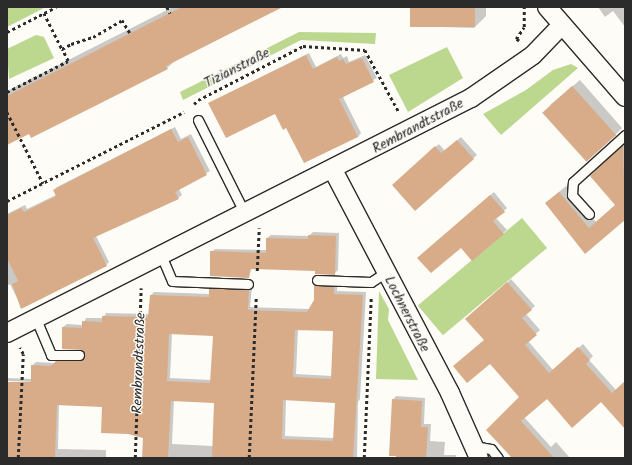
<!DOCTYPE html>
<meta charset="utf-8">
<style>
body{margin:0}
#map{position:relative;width:632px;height:465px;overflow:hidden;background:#fdfcf7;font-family:Kalam,sans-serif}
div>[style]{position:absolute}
.green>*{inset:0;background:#bcd78e;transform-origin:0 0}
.shadow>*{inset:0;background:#0003}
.building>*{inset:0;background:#d8ac89;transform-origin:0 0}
.path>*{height:2.5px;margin-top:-1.25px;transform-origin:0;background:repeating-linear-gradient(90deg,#2b2b2b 0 3px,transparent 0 6px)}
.roads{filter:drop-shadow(1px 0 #2b2b2b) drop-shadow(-1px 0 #2b2b2b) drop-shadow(0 1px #2b2b2b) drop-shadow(0 -1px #2b2b2b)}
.service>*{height:9px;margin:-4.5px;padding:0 4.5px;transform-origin:4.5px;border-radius:4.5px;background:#fdfcf7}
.minor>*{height:18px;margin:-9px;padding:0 9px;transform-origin:9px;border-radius:9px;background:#fdfcf7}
span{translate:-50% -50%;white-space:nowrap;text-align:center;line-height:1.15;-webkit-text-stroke:3px #fdfcf7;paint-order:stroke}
.street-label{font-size:14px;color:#2b2b2b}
.frame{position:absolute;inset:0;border:8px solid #2b2b2b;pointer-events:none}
</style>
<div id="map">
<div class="green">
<i style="clip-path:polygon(7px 7px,46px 7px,7px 27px)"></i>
<i style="clip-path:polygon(299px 32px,376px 33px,375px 44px,301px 40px,183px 100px,180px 92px)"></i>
<i style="clip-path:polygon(36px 35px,44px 37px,54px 58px,9px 79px,7px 49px)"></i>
<i style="clip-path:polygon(447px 47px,463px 78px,408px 112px,389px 75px)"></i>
<i style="clip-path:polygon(571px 64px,578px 68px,501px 135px,483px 114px,526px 90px,553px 70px)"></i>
<i style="left:522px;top:218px;width:39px;height:136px;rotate:50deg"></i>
<i style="clip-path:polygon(379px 291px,389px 309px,388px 320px,418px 380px,376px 379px)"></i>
</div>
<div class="shadow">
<i style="clip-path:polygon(173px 7px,281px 7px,176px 60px,167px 68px,7px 144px,7px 91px)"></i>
<i style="clip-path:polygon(411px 7px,486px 7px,486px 16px,474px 28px,411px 26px)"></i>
<i style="clip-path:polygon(598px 7px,625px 7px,625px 27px,613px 11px,605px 17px)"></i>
<i style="clip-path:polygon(309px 53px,316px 67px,341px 54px,343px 58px,347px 56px,349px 62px,365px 55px,377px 78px,343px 97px,361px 133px,358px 137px,287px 127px,276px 112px,210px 103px)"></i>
<i style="clip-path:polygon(580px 80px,622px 128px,615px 135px,550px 105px)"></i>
<i style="clip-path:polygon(175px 127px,181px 139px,191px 134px,210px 171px,179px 189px,182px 195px,178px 198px,96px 236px,109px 262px,106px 265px,22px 308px,10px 284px,7px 286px,7px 214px,25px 205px,27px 209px,56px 195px,54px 190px,57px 187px)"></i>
<i style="clip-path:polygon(461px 137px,477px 155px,415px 209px,396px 182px,439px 144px,445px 151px)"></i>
<i style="clip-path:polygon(625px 144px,625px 218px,585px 252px,546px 203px,566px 186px,596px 222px,616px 205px,598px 169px)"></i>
<i style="clip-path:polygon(494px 192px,507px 208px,496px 218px,507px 230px,503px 233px,472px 259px,461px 246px,422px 254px)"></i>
<i style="clip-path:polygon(313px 232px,339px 233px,338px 270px,334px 274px,316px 270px,252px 268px,249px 277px,211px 252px,215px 249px,267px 250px,267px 238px,271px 235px,309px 236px)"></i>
<i style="clip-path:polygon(511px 279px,535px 306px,526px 314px,540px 330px,528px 341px,553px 370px,583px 344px,593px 356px,589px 360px,616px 390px,625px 382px,625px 427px,602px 400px,547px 397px,524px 417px,551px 447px,556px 442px,570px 458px,529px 458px,507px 432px,520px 397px,470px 315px)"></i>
<i style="clip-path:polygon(evenodd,319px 282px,337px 284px,337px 291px,366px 292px,360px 399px,358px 402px,357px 458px,143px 458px,144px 437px,103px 406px,59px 405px,58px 449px,106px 450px,106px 458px,7px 458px,7px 383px,36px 382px,7px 381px,7px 378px,32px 379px,32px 366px,36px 362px,56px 363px,60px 358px,85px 357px,86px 355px,63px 327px,67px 324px,83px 325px,86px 318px,103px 318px,106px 313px,149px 314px,151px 295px,154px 292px,210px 294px,214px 286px,252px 287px,250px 307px,309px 309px,315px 300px,315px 286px,319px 282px,298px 329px,334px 330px,332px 376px,296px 374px,298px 329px,319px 282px,172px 333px,214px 335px,211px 380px,170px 378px,172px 333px,319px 282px,286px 399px,336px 402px,334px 438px,285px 436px,286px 399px,319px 282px,174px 400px,215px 402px,213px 446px,172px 444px,174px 400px)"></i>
<i style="clip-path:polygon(396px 396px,425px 398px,424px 424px,431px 424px,430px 441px,445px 442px,444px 455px,456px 455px,456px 458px,397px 458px,393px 400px)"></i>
</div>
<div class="building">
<i style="clip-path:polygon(182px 7px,283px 7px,166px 66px,168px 69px,99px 104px,31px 138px,29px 134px,7px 145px,7px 96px)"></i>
<i style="left:410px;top:7px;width:65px;height:20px"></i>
<i style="clip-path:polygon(306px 55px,313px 69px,337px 57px,339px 61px,343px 59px,346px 64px,362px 58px,374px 82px,339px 99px,358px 137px,304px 163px,286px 128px,283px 130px,275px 114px,226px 138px,208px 103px)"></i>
<i style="left:572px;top:86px;width:66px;height:40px;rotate:48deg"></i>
<i style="clip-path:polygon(171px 129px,178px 142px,188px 137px,207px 175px,175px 192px,179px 199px,93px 238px,107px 266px,21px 309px,12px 284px,18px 281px,7px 258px,7px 215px,21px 208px,24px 212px,56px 196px,53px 190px)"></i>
<i style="clip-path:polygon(457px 140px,474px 159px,415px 211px,392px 185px,435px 146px,441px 153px)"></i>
<i style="clip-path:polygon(623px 144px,625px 220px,585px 254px,545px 203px,559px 192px,589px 228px,615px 205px,590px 176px)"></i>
<i style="clip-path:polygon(490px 195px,505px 212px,493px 221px,504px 234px,472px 261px,461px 248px,431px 273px,417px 258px)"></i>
<i style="clip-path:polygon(308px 235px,336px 236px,335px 275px,315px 274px,315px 271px,250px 269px,249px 278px,210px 276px,210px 251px,266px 253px,266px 238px,308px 239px)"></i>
<i style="clip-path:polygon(507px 282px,532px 310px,522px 318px,537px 335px,525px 345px,549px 373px,578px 347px,590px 360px,586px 364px,612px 393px,625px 381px,625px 429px,601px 402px,572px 428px,547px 399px,521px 421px,554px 458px,512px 458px,486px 430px,519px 397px,490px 364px,467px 383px,453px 366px,484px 340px,465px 319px)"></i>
<i style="clip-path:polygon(evenodd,314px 285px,334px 287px,334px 294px,363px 295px,353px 458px,212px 458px,214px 403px,171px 401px,168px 458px,142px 458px,143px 438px,128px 434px,101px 433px,102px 407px,57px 405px,55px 458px,7px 458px,7px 382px,31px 382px,31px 365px,51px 366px,56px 361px,79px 361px,84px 358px,82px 350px,62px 349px,62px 327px,82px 328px,82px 321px,102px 322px,102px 316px,148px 317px,150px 295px,209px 297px,209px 288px,249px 290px,248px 310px,307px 312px,314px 300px,314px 285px,295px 330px,333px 331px,331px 379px,293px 377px,295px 330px,314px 285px,169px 334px,213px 336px,210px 383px,167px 381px,169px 334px,314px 285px,283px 400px,335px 403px,333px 441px,282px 439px,283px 400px)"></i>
<i style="clip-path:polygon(392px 399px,422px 401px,421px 427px,428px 427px,426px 458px,396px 458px,396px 456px,389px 456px)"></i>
</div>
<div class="path">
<i style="left:167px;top:7px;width:7px;rotate:63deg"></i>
<i style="left:44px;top:13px;width:40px;rotate:63.4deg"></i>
<i style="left:7px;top:32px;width:55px;rotate:-27deg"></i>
<i style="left:519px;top:41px;width:4px;rotate:-146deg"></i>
<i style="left:516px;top:39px;width:14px;rotate:-56deg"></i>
<i style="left:524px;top:27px;width:20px;rotate:-90deg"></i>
<i style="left:7px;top:92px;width:68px;rotate:-26.9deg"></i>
<i style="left:68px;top:61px;width:13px;rotate:-117deg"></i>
<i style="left:62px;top:49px;width:10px;rotate:-29deg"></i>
<i style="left:71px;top:44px;width:23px;rotate:-18deg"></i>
<i style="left:93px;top:37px;width:34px;rotate:-30deg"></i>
<i style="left:122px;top:20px;width:15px;rotate:58deg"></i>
<i style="left:194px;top:104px;width:6px;rotate:-45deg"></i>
<i style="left:198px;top:100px;width:118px;rotate:-27.2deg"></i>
<i style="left:303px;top:46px;width:62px;rotate:3.7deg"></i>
<i style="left:365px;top:50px;width:71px;rotate:61.3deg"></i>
<i style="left:7px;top:112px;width:80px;rotate:63.1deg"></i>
<i style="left:7px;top:201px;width:198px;rotate:-26.7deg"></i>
<i style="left:257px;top:271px;width:43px;rotate:-87.3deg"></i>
<i style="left:18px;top:458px;width:104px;rotate:-87.2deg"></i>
<i style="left:23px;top:354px;width:7px;rotate:-117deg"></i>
<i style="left:135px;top:458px;width:170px;rotate:-88deg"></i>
<i style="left:249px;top:458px;width:162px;rotate:-87.5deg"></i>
<i style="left:364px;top:458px;width:162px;rotate:-87.5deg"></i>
</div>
<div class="roads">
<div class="service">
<i style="left:198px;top:120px;width:105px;rotate:63.4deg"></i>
<i style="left:589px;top:214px;width:25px;rotate:-132deg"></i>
<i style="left:572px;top:195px;width:13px;rotate:-86deg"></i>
<i style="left:573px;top:182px;width:70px;rotate:-42.1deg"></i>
<i style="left:161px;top:255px;width:28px;rotate:67deg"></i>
<i style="left:172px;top:281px;width:76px;rotate:2.3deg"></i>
<i style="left:317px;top:280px;width:54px;rotate:2.1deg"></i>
<i style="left:371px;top:282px;width:18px;rotate:-34deg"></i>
<i style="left:36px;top:319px;width:39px;rotate:67deg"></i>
<i style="left:51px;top:355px;width:28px"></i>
<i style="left:474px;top:446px;width:17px;rotate:10deg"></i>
<i style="left:491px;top:449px;width:11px;rotate:52deg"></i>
</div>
<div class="minor">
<i style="left:547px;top:7px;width:119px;rotate:49.1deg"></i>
<i style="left:333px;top:170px;width:252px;rotate:62.3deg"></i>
<i style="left:450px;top:393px;width:71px;rotate:66deg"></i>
<i style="left:7px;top:333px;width:520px;rotate:-26.86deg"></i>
<i style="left:471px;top:98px;width:75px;rotate:-34.7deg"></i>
<i style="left:533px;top:55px;width:42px;rotate:-46deg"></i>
</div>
</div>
<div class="street-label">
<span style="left:237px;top:68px;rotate:-27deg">Tizianstraße</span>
<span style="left:418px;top:126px;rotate:-28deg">Rembrandtstraße</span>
<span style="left:407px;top:314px;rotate:63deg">Lochnerstraße</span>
<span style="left:139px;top:363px;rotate:-88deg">Rembrandtstraße</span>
</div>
<div class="frame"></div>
</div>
